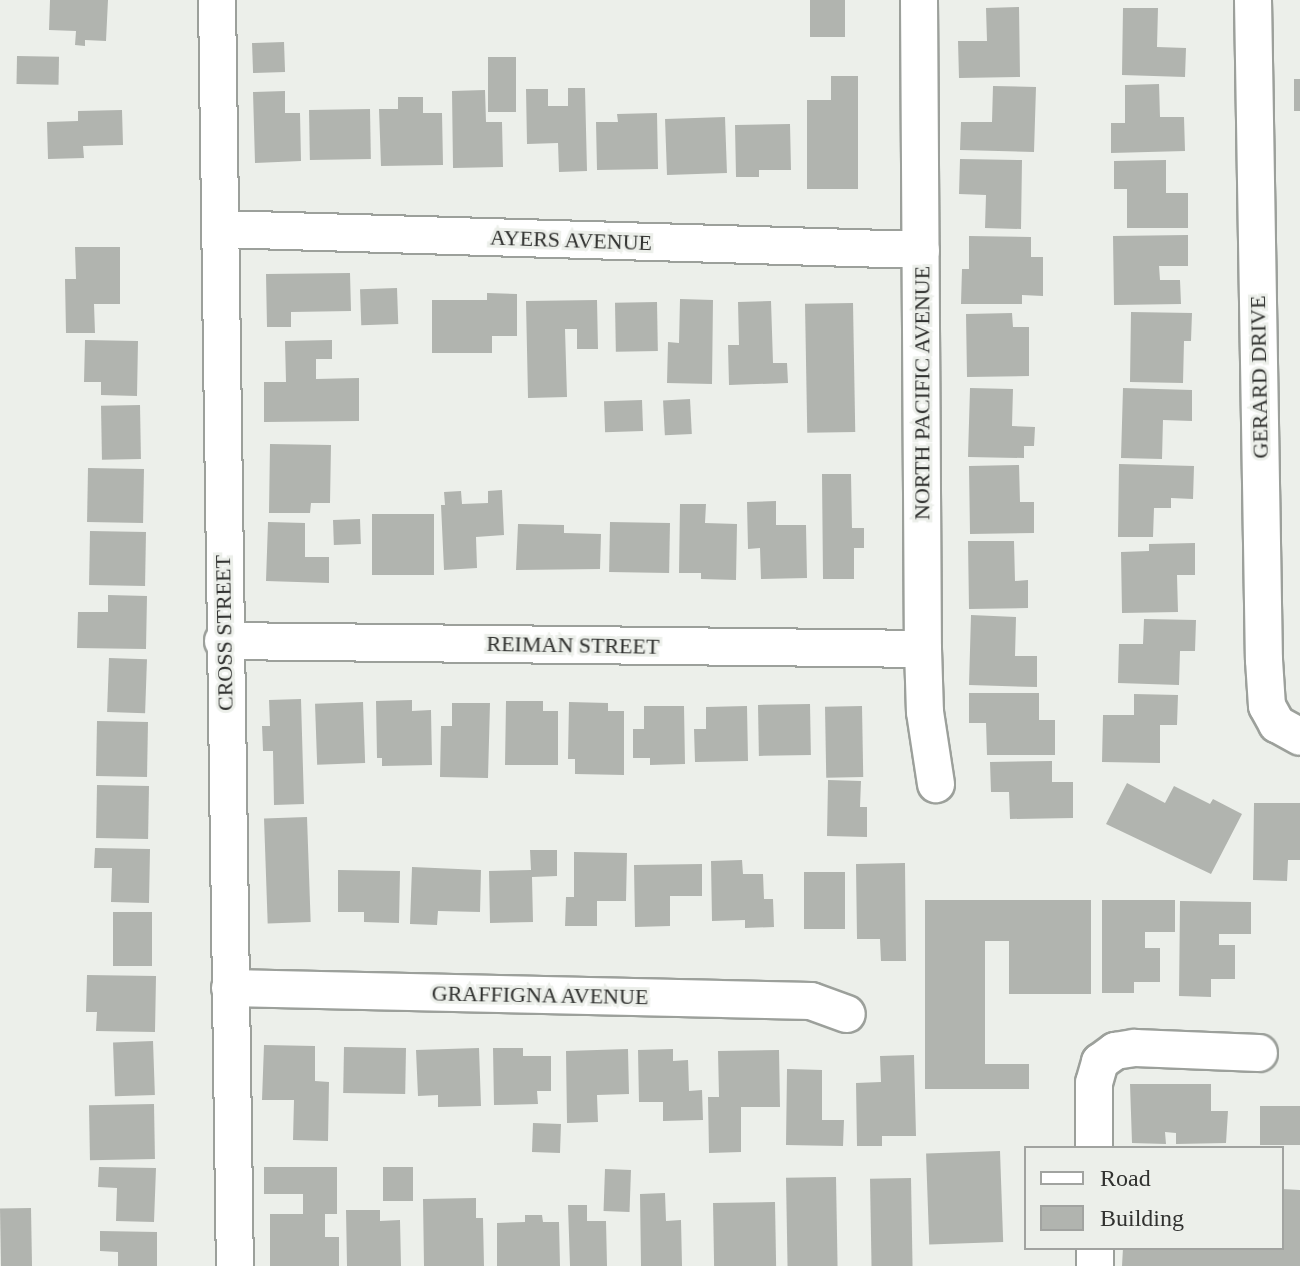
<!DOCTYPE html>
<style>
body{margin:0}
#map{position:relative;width:1300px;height:1266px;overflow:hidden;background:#ecefea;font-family:Georgia,serif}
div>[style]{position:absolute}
.building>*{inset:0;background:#b1b4af;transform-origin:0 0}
.roads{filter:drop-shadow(2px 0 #9ca09b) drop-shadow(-2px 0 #9ca09b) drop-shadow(0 2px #9ca09b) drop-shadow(0 -2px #9ca09b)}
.minor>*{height:36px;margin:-18px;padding:0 18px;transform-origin:18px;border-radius:18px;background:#fff}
span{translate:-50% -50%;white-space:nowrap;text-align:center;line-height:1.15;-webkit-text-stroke:6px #ecefea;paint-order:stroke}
.street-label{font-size:22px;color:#313230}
.legend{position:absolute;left:1024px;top:1146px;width:260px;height:104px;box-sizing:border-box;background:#ecefea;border:2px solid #a1a3a0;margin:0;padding:10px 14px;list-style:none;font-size:24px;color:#313230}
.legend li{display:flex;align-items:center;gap:16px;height:40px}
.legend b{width:40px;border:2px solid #a1a3a0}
</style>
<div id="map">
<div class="building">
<i style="clip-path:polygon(50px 0,108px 0,106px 41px,85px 40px,85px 46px,75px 45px,76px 31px,49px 30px)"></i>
<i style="left:810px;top:0;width:35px;height:37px"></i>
<i style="clip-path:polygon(1019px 7px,1020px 77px,959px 78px,958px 41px,987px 41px,986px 8px)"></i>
<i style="clip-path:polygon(1123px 8px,1158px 8px,1157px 47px,1186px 48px,1185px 77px,1122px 75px)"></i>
<i style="left:284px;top:42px;width:30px;height:32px;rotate:88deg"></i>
<i style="left:17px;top:56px;width:42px;height:28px;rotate:1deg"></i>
<i style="left:488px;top:57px;width:28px;height:55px"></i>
<i style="clip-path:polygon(831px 76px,858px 76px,858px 189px,807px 189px,807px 100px,831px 100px)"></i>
<i style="left:1294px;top:79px;width:6px;height:32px"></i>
<i style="clip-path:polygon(1159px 84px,1160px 117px,1184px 117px,1185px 151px,1111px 153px,1111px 123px,1125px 123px,1125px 85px)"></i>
<i style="clip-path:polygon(993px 86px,1036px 87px,1034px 152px,960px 150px,961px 122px,992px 122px)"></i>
<i style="clip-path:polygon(568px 88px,585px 88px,587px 171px,559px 172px,558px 143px,527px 144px,526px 89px,548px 89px,548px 106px,568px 106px)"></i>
<i style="clip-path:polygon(485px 90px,486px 122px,502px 122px,503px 167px,453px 168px,452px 91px)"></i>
<i style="clip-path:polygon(285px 91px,285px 113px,300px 113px,301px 161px,255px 163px,253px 92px)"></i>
<i style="clip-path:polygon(398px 97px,423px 97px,423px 113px,442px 113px,443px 165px,381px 166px,379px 109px,398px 109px)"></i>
<i style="left:370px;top:109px;width:50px;height:61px;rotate:89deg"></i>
<i style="clip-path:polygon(122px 110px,123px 145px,83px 146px,84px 158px,48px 159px,47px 122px,78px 121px,78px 111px)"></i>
<i style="clip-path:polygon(657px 113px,658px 169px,597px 170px,596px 122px,618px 122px,617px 114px)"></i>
<i style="left:725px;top:117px;width:56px;height:60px;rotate:88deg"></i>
<i style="clip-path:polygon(790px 124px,791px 170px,759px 170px,759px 177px,736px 177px,735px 125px)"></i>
<i style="clip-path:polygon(960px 159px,1022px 160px,1021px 229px,985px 228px,986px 195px,959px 194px)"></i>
<i style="clip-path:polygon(1166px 160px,1166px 193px,1188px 193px,1188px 228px,1127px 228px,1127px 189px,1114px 189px,1114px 161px)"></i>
<i style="clip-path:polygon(1188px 235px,1188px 266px,1159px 266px,1160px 280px,1180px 280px,1181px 304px,1114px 305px,1113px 236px)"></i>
<i style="clip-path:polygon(969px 236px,1031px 237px,1031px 257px,1043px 257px,1043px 296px,1022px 295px,1022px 304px,961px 304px,962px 269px,969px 269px)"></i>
<i style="clip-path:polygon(75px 247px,120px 247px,120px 304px,94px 304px,95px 333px,66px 333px,65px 279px,76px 279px)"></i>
<i style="clip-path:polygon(350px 273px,351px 311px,291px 312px,291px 327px,267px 327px,266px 274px)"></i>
<i style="left:397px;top:288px;width:36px;height:37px;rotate:88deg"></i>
<i style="clip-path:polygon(487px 293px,517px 294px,517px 336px,492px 336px,492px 353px,432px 353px,432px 300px,487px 300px)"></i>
<i style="clip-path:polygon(680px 299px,713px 300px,712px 384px,667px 383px,668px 342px,679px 343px)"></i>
<i style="clip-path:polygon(597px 300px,598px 349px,577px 349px,577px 329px,565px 329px,567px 397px,528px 398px,526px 301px)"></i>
<i style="clip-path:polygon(771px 301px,773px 363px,787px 363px,788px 383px,729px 385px,728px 345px,739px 345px,738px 302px)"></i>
<i style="left:657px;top:302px;width:49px;height:42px;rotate:89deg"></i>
<i style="left:853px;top:303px;width:129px;height:48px;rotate:89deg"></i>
<i style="clip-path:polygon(1131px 312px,1192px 313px,1191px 341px,1184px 341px,1183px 383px,1130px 382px)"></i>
<i style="clip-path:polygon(1012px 313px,1013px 327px,1029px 327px,1029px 376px,967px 377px,966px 314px)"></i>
<i style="clip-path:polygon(85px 340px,138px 341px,137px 396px,101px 395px,101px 382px,84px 382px)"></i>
<i style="clip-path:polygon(332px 340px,332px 359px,316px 359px,316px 379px,359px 378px,359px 421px,264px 422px,264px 382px,286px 382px,285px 341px)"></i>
<i style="clip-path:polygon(970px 388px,1013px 389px,1012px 426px,1035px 427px,1034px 446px,1024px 446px,1024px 458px,968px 457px)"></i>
<i style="clip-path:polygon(1123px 388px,1192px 390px,1192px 421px,1163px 420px,1162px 459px,1121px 458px)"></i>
<i style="left:690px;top:399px;width:35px;height:27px;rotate:87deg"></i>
<i style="left:642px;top:400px;width:31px;height:38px;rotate:88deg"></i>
<i style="left:140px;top:405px;width:54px;height:39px;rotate:89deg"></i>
<i style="clip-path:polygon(270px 444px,331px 445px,330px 503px,311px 503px,310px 513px,269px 513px)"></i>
<i style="clip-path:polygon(1119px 464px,1194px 466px,1193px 499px,1171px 498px,1171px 508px,1154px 508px,1153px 537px,1118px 537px)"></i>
<i style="clip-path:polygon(1019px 465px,1020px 502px,1034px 502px,1034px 533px,970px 534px,969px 466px)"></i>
<i style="left:88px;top:468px;width:56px;height:54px;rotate:1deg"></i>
<i style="clip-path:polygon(822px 474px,851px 474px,852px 528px,864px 528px,864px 548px,854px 548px,854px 579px,823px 579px)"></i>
<i style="clip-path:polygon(502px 490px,504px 535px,476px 537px,477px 568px,444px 570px,441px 505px,445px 505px,444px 492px,461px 491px,462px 504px,488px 503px,488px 491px)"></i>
<i style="clip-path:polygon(776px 501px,776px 525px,806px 525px,807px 578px,761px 579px,760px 548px,748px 549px,747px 502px)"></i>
<i style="clip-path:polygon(680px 504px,706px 504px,705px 523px,737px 524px,736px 580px,701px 579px,701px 573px,679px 573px)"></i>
<i style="left:372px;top:514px;width:62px;height:61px"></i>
<i style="left:360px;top:519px;width:25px;height:27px;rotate:88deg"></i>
<i style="clip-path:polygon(268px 522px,305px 523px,305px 557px,329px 557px,329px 583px,266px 581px)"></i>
<i style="left:610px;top:522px;width:60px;height:50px;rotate:1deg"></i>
<i style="clip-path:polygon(518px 524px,564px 525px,564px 533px,601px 534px,600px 569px,516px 570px)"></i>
<i style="left:90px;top:531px;width:56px;height:54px;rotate:1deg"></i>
<i style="clip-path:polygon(968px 541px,1014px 541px,1015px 581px,1028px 580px,1028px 608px,969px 609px)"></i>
<i style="clip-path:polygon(1195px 543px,1195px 575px,1177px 575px,1178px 612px,1122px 613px,1121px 552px,1149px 551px,1149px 544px)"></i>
<i style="clip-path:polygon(108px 595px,147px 596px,146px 649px,77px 648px,78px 612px,108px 612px)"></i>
<i style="clip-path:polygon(971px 615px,1016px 617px,1015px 656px,1037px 656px,1037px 687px,969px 685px)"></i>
<i style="clip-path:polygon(1144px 619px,1196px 620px,1195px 651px,1180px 651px,1179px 685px,1118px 683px,1119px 644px,1143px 644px)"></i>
<i style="left:109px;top:658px;width:38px;height:54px;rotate:2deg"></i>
<i style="clip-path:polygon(969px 693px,1039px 693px,1039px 720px,1055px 720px,1055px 755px,987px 755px,986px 723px,969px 723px)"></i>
<i style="clip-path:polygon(1134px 694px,1178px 695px,1177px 725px,1160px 725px,1160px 763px,1102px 762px,1103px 715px,1134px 715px)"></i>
<i style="clip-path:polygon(301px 699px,304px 804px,274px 805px,273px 751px,263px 751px,262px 726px,270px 726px,269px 700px)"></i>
<i style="clip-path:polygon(412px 700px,412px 711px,431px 710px,432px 765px,382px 766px,382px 758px,377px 758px,376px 701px)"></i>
<i style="clip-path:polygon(506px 701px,543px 701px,543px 711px,558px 711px,558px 765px,505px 765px)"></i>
<i style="left:363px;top:702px;width:61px;height:48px;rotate:88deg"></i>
<i style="clip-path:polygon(569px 702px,608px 703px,608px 711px,624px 711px,624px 775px,575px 774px,575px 759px,568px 759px)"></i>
<i style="clip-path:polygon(452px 703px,490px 703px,488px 778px,440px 777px,441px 726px,452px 726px)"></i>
<i style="left:810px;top:704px;width:51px;height:52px;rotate:89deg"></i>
<i style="clip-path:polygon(644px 706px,684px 706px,685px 764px,650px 765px,650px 758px,633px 758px,633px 729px,644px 729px)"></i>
<i style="clip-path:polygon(747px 706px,748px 761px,695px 762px,694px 729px,706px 729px,706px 707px)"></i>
<i style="left:862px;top:706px;width:71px;height:37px;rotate:89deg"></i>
<i style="left:97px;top:721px;width:51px;height:55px;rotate:1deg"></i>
<i style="clip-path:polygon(1052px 761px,1052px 782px,1073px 782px,1073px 818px,1010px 819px,1009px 792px,991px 792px,990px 762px)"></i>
<i style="clip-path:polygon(828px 780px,861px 781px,860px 807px,867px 807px,867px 837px,827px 836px)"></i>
<i style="clip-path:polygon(1127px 783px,1165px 803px,1174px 786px,1210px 804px,1213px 799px,1242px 814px,1211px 874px,1106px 824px)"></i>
<i style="left:97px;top:785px;width:52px;height:53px;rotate:1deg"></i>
<i style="clip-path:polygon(1254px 803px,1300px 803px,1300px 860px,1288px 860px,1287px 881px,1253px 880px)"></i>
<i style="left:307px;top:817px;width:105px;height:43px;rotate:88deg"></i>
<i style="clip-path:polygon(95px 848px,150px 849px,149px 903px,111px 902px,112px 868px,94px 868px)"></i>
<i style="clip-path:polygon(530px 850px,557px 850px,557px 876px,532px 877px,533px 922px,490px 923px,489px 871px,531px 870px)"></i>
<i style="clip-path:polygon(574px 852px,627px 853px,626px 901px,597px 901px,597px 926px,565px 926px,566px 897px,574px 897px)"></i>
<i style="clip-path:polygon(742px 860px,743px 874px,763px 874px,764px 899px,773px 899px,774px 927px,745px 928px,745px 920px,712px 921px,711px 861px)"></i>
<i style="clip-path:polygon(905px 863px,906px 961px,881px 961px,880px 939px,857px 939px,856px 864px)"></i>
<i style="clip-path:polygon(702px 864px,702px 896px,670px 896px,670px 926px,635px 927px,634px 865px)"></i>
<i style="clip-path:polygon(412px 867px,481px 870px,480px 912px,438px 911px,437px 925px,410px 924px)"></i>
<i style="clip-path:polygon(338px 870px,400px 871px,399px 923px,364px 922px,364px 912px,338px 912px)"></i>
<i style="left:804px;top:872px;width:41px;height:57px"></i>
<i style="clip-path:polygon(925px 900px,1091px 900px,1091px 994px,1009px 994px,1009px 941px,985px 941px,985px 1064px,1029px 1064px,1029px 1089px,925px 1089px)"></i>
<i style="clip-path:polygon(1102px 900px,1175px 900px,1175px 932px,1145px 932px,1145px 948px,1160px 948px,1160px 982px,1134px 982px,1134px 993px,1102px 993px)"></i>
<i style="clip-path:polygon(1180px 901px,1251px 902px,1251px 934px,1219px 934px,1219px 945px,1235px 945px,1235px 979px,1211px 979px,1211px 997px,1179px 996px)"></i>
<i style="left:113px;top:912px;width:39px;height:54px"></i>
<i style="clip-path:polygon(87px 975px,156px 976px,155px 1032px,96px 1031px,97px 1012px,86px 1012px)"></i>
<i style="left:153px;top:1041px;width:54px;height:40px;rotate:88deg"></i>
<i style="clip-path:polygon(264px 1045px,315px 1046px,315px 1081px,329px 1082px,328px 1141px,293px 1140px,294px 1100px,262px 1100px)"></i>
<i style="left:344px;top:1047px;width:62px;height:46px;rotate:1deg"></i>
<i style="clip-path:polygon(479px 1048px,481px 1106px,438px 1107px,438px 1095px,418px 1096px,416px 1050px)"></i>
<i style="clip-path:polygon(493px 1048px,523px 1048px,523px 1056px,551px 1056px,551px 1091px,537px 1091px,538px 1104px,494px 1105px)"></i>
<i style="clip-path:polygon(628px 1049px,629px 1094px,597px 1095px,598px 1122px,567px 1123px,566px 1051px)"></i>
<i style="clip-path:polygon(673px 1049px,673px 1061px,688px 1060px,689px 1091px,702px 1090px,703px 1120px,663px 1121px,663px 1102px,639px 1102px,638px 1050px)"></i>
<i style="clip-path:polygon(779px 1050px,780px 1107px,741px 1107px,741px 1152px,709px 1153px,708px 1097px,719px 1097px,718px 1051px)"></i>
<i style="clip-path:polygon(914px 1055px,916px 1136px,882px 1136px,882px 1146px,857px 1146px,856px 1083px,881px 1082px,880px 1056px)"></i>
<i style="clip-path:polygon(787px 1069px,822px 1070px,822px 1120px,844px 1120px,843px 1146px,786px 1145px)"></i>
<i style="clip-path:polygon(1130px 1084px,1211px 1084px,1211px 1111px,1228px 1111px,1226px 1143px,1176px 1144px,1176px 1133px,1165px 1132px,1166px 1144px,1132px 1143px)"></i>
<i style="left:154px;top:1104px;width:55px;height:65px;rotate:89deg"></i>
<i style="left:1300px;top:1106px;width:39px;height:40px;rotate:90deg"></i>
<i style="left:533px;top:1123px;width:28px;height:29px;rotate:2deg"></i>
<i style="left:1000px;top:1151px;width:91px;height:74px;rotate:88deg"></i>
<i style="clip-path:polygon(99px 1167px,156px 1168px,154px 1222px,116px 1221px,117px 1188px,98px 1187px)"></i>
<i style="clip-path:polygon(264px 1167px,337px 1167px,337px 1214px,325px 1214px,325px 1237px,339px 1237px,339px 1266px,270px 1266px,270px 1214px,303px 1214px,303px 1194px,264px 1194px)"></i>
<i style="left:383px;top:1167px;width:30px;height:34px"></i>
<i style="left:605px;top:1169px;width:26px;height:42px;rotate:2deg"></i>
<i style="left:836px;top:1177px;width:89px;height:50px;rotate:89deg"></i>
<i style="left:911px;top:1178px;width:88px;height:41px;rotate:89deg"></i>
<i style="clip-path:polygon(1282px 1189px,1300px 1190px,1300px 1266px,1122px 1266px,1123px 1248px,1282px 1248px)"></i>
<i style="clip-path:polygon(665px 1193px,666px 1221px,681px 1220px,682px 1266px,641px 1266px,640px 1194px)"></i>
<i style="clip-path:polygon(476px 1198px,476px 1218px,483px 1218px,484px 1266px,424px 1266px,423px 1199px)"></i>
<i style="left:775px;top:1202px;width:64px;height:62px;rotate:89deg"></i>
<i style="clip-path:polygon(568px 1205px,587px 1205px,587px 1221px,606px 1221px,607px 1266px,570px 1266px)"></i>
<i style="left:31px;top:1208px;width:58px;height:31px;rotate:89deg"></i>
<i style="clip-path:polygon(346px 1210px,380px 1210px,380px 1221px,400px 1220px,401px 1266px,347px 1266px)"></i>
<i style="clip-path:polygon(525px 1215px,542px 1215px,543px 1222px,559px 1222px,560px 1266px,497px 1266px,497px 1223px,525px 1222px)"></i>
<i style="clip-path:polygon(100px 1231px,157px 1232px,157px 1266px,118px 1266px,118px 1252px,100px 1251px)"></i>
</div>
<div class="roads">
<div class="minor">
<i style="left:217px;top:0;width:1266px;rotate:89.19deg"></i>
<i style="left:919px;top:0;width:649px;rotate:89.65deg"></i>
<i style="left:923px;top:649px;width:63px;rotate:88.2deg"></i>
<i style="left:925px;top:712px;width:73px;rotate:81.3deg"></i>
<i style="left:1253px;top:0;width:660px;rotate:89.05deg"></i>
<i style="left:1264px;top:660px;width:46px;rotate:86.3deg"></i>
<i style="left:1267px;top:706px;width:21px;rotate:61deg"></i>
<i style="left:1277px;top:724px;width:26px;rotate:29deg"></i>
<i style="left:220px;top:229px;width:701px;rotate:1.72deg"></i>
<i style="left:223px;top:641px;width:700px;rotate:0.65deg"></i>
<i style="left:230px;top:988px;width:581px;rotate:1.28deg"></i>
<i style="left:811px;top:1001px;width:38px;rotate:20deg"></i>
<i style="left:1094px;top:1148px;width:65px;rotate:-90deg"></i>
<i style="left:1094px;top:1083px;width:22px;rotate:-74deg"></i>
<i style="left:1100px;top:1062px;width:19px;rotate:-36deg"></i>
<i style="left:1115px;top:1051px;width:20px;rotate:-9deg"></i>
<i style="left:1135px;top:1048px;width:124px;rotate:2.3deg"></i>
<i style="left:1095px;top:1248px;width:18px;rotate:90deg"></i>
</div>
</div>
<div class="street-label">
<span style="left:571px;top:240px;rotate:2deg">AYERS AVENUE</span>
<span style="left:1259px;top:377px;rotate:-91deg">GERARD DRIVE</span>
<span style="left:922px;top:393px;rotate:-90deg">NORTH PACIFIC AVENUE</span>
<span style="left:224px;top:633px;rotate:-91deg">CROSS STREET</span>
<span style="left:573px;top:645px;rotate:1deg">REIMAN STREET</span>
<span style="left:540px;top:995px;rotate:1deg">GRAFFIGNA AVENUE</span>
</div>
<ul class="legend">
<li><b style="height:10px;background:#fff"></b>Road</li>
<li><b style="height:22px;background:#b1b4af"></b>Building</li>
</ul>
</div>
